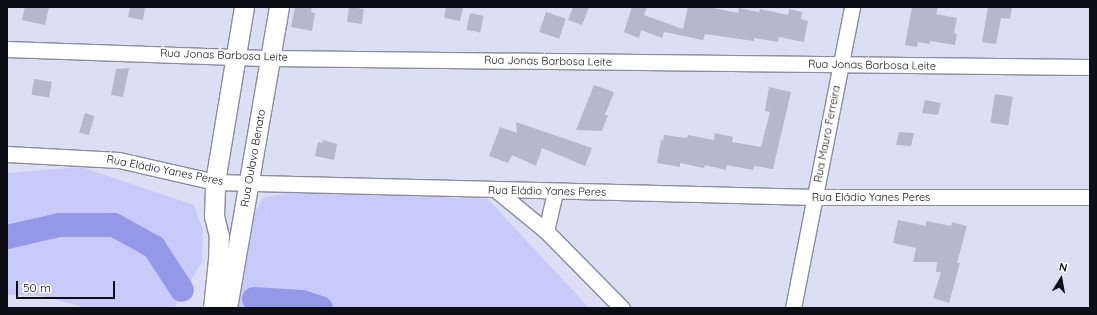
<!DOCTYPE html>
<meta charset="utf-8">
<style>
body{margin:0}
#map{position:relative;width:1097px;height:315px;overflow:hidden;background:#dcdef3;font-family:Quicksand,sans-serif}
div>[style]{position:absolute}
.green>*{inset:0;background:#c8cbfa}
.river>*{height:24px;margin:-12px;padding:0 12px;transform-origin:12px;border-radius:12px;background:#9597e7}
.building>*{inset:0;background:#b6b7cc;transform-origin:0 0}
.roads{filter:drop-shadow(1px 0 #8b8ca0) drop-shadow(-1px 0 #8b8ca0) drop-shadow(0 1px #8b8ca0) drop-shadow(0 -1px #8b8ca0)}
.minor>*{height:15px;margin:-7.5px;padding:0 7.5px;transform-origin:7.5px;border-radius:7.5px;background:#fff}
.tertiary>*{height:19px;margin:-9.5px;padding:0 9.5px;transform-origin:9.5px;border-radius:9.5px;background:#fff}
span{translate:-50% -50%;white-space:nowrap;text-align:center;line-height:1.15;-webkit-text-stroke:3px #fff;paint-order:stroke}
.street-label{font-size:11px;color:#0e0f16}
.frame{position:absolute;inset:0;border:8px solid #0e0f16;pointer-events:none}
.north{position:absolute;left:1041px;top:259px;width:40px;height:40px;-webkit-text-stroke:3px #fff;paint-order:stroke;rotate:11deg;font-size:11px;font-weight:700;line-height:16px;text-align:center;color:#0e0f16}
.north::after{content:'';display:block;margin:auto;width:14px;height:18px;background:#0e0f16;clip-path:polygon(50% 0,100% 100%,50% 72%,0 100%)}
.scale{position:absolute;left:16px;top:281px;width:99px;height:18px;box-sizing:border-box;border:2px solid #0e0f16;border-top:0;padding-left:5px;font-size:12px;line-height:14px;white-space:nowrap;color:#0e0f16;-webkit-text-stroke:3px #fff;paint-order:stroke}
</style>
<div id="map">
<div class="green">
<i style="clip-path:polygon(81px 167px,194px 205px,203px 231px,202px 262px,174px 308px,86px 308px,43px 296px,7px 295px,7px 173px)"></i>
<i style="clip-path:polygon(299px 191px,488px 199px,589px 308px,237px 308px,249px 223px,263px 198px)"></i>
</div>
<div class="river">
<i style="left:7px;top:237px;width:53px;rotate:-13deg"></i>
<i style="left:59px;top:225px;width:55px"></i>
<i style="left:114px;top:225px;width:46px;rotate:28.8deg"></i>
<i style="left:154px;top:247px;width:51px;rotate:56.9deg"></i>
<i style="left:254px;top:299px;width:48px;rotate:3.6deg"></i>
<i style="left:302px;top:302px;width:20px;rotate:18deg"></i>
</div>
<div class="building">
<i style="clip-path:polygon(25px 7px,49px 7px,45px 25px,22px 20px)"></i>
<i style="clip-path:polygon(130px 7px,145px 7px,143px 20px,128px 17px)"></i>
<i style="clip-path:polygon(295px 7px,312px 7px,311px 12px,315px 13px,312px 31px,291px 27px)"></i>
<i style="left:349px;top:7px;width:15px;height:15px;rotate:8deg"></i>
<i style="clip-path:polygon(446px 7px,463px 7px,460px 21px,444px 18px)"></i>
<i style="clip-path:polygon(573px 7px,589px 7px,582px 25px,568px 20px)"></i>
<i style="clip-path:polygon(632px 7px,647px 7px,644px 15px,683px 29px,688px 7px,709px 7px,738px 13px,739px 8px,759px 12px,760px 9px,788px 15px,789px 9px,802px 12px,801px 19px,808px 21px,804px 42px,779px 37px,778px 42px,754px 38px,754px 41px,705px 34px,703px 40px,664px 32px,662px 38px,641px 30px,639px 38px,624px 32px)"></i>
<i style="clip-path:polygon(912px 7px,938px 7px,936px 14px,957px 18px,954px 33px,957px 34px,955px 45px,930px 41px,930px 44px,918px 42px,917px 47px,905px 45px)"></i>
<i style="clip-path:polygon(988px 7px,1012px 7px,1010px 19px,1001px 18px,996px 44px,982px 42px)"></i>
<i style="left:546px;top:12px;width:21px;height:21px;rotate:19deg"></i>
<i style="left:470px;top:13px;width:14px;height:17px;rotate:12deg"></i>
<i style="clip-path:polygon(129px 68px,123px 97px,111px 95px,116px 69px)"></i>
<i style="left:34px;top:79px;width:18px;height:16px;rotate:9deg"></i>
<i style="clip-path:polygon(594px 85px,614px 92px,605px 115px,608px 115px,602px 131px,576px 130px)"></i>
<i style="clip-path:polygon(769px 87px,791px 92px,773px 169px,754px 166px,753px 170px,727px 165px,726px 170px,705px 165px,704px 168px,680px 163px,680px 167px,657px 163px,661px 140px,663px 141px,664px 135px,687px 138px,688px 135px,714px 140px,715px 133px,733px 137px,732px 142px,761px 147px,770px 112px,765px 111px)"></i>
<i style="left:995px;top:94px;width:18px;height:29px;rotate:9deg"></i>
<i style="clip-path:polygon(925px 100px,941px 103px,938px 115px,922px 113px)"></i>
<i style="left:85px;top:113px;width:10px;height:20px;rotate:17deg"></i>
<i style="clip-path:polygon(516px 122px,592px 148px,585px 166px,542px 148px,536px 166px,512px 155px,508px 163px,489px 156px,500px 127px,517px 133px)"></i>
<i style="clip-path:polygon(899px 132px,914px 133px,911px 146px,896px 145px)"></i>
<i style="clip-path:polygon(323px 140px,337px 144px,334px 160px,315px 156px,318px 142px,322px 143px)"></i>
<i style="clip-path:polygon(898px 220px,926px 226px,926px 221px,951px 226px,952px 222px,967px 226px,957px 263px,960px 263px,949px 303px,933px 298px,941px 272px,936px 272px,937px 262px,913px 262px,916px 248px,893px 243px)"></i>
</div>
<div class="roads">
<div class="minor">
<i style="left:7px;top:49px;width:264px;rotate:2deg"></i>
<i style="left:271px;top:58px;width:819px;rotate:0.63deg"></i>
<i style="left:7px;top:154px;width:112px;rotate:3.1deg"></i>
<i style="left:119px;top:160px;width:98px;rotate:12.9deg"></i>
<i style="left:215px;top:182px;width:600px;rotate:1.43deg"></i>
<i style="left:815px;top:197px;width:275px"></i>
<i style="left:496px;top:190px;width:65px;rotate:39.4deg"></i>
<i style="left:546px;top:231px;width:108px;rotate:45.4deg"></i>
<i style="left:546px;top:231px;width:40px;rotate:-77deg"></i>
<i style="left:793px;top:308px;width:307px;rotate:-78.9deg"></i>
</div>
<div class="tertiary">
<i style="left:213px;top:308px;width:48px;rotate:-84.1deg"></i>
<i style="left:218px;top:260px;width:24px;rotate:-88deg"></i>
<i style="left:219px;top:236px;width:21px;rotate:-104deg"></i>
<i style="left:214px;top:216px;width:34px;rotate:-88deg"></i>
<i style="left:215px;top:182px;width:177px;rotate:-80.6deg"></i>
<i style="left:227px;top:308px;width:305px;rotate:-80.2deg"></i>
</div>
</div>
<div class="street-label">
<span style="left:224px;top:55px;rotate:2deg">Rua Jonas Barbosa Leite</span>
<span style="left:548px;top:61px;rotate:1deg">Rua Jonas Barbosa Leite</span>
<span style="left:872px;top:65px;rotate:1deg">Rua Jonas Barbosa Leite</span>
<span style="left:827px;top:134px;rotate:-79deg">Rua Mauro Ferreira</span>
<span style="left:253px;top:158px;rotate:-80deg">Rua Oulavo Benato</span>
<span style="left:165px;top:170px;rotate:11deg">Rua Eládio Yanes Peres</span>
<span style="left:547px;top:191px;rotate:1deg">Rua Eládio Yanes Peres</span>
<span style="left:871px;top:197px">Rua Eládio Yanes Peres</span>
</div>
<div class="frame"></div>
<div class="north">N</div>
<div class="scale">50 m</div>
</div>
